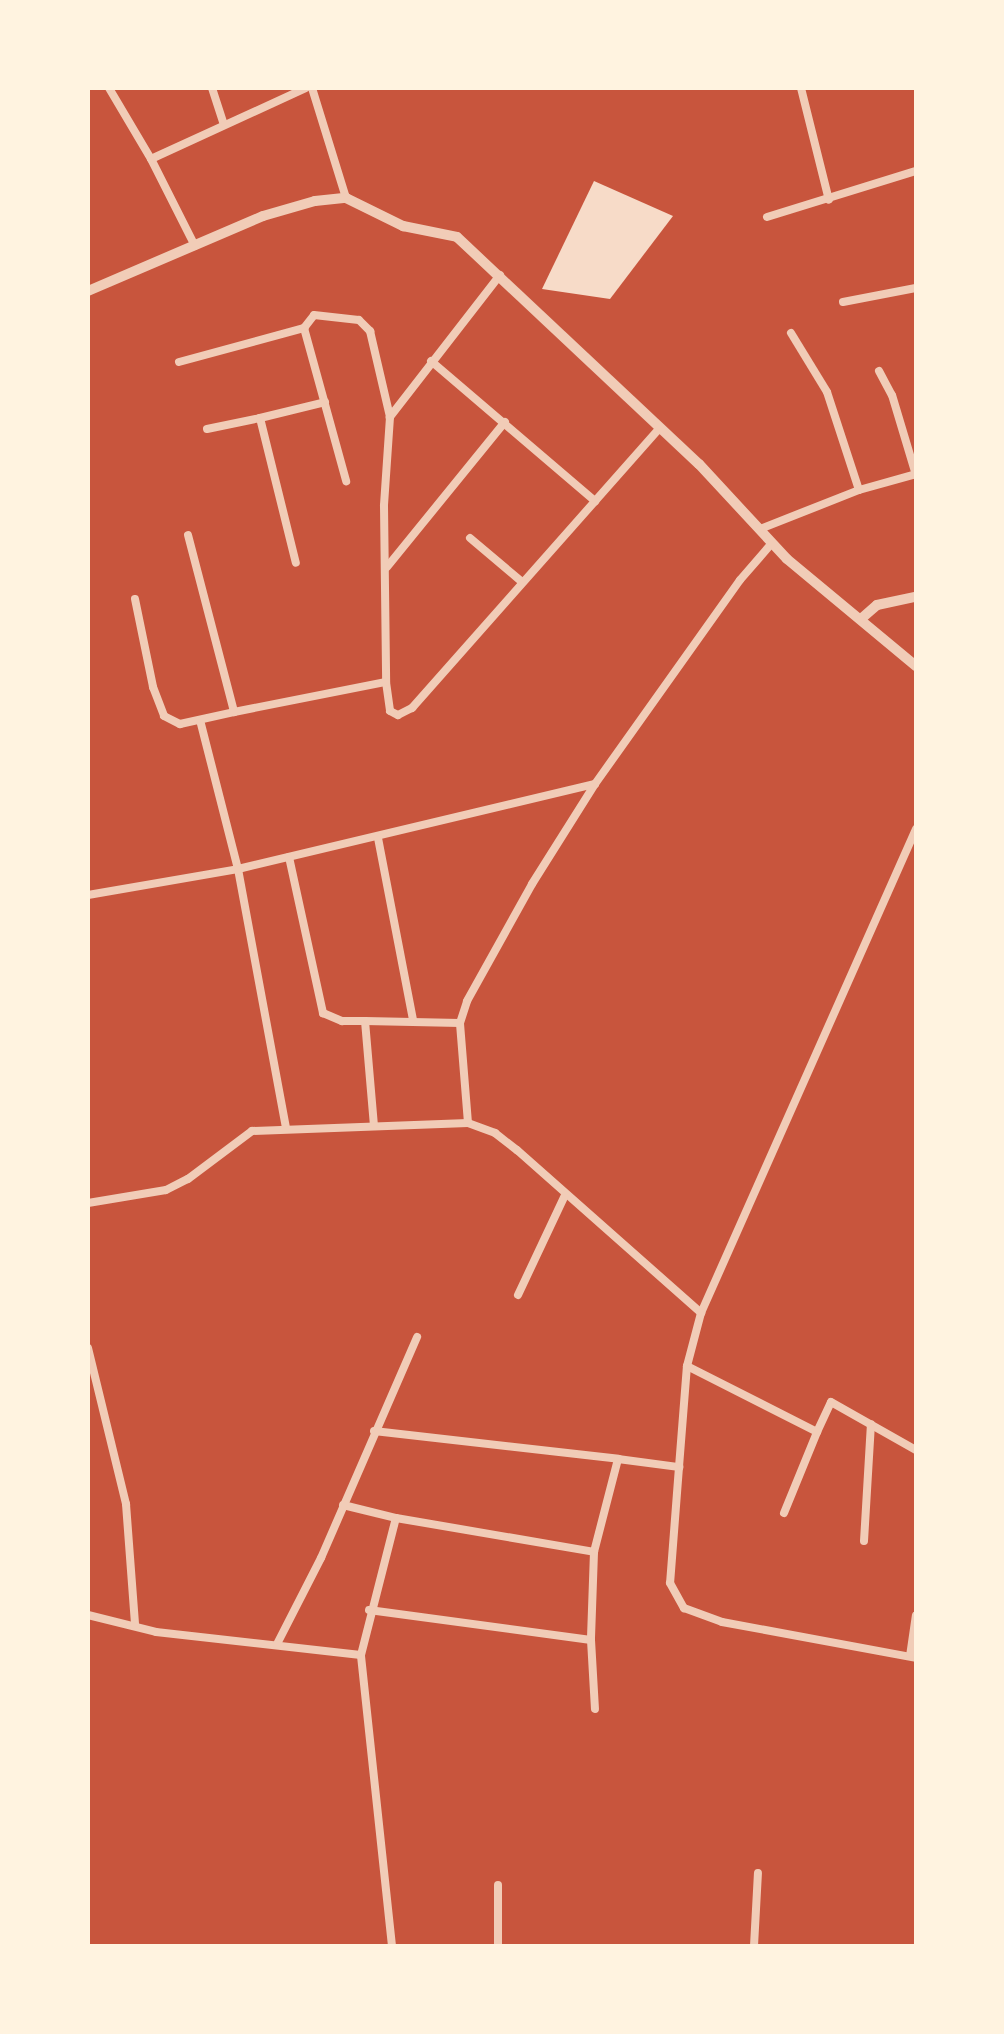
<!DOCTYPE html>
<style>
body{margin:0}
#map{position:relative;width:1004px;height:2034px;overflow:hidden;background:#c8553d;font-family:"PT Sans Narrow",sans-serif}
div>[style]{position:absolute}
.building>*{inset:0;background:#f7dbc8}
.minor>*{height:8px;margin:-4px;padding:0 4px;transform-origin:4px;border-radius:4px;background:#f1ccb7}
.tertiary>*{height:10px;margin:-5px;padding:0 5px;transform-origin:5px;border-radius:5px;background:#f1ccb7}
span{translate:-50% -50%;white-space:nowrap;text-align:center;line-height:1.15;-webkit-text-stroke:10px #fff3e0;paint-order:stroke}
.frame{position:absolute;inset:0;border:90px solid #fff3e0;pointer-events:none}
</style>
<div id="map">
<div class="building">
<i style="clip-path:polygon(594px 181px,673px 216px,610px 299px,542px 289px)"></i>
</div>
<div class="minor">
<i style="left:109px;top:88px;width:82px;rotate:59.4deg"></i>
<i style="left:212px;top:88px;width:36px;rotate:72deg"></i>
<i style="left:312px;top:88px;width:115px;rotate:72.8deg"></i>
<i style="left:801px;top:88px;width:115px;rotate:76deg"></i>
<i style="left:767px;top:217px;width:156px;rotate:-17.2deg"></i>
<i style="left:195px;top:246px;width:97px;rotate:-116.8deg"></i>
<i style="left:151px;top:159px;width:170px;rotate:-24.6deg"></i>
<i style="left:500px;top:275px;width:180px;rotate:127.8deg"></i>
<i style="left:390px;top:417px;width:89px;rotate:93.9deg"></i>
<i style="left:384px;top:506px;width:176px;rotate:89.3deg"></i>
<i style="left:386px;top:682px;width:29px;rotate:82deg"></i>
<i style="left:390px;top:711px;width:9px;rotate:27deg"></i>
<i style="left:398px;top:715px;width:16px;rotate:-27deg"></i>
<i style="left:412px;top:708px;width:374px;rotate:-48.5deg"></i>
<i style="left:843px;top:302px;width:74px;rotate:-10.9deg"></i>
<i style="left:304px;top:328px;width:159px;rotate:74.6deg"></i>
<i style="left:791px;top:333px;width:69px;rotate:58.6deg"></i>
<i style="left:827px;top:392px;width:103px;rotate:71.9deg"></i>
<i style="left:431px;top:361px;width:216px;rotate:40.5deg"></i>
<i style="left:179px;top:362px;width:130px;rotate:-15.2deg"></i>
<i style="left:304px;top:328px;width:16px;rotate:-52deg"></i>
<i style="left:314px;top:315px;width:45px;rotate:6.3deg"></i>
<i style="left:359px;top:320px;width:16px;rotate:45deg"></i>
<i style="left:370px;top:331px;width:88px;rotate:76.9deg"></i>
<i style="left:879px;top:371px;width:27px;rotate:62deg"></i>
<i style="left:892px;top:395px;width:84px;rotate:73.3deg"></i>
<i style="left:260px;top:418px;width:67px;rotate:-13.8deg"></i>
<i style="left:207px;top:429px;width:54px;rotate:-11.7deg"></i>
<i style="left:260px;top:418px;width:149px;rotate:76.1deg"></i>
<i style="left:760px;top:529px;width:106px;rotate:-21.5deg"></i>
<i style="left:859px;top:490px;width:59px;rotate:-15.7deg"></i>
<i style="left:188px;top:535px;width:183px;rotate:75.4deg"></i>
<i style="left:234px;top:712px;width:155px;rotate:-11.2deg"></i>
<i style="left:470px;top:538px;width:68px;rotate:40.2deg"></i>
<i style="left:387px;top:567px;width:187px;rotate:-50.9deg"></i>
<i style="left:135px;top:599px;width:90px;rotate:78.4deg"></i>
<i style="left:153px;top:687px;width:31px;rotate:69deg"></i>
<i style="left:164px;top:716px;width:18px;rotate:27deg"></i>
<i style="left:180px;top:724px;width:55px;rotate:-12.5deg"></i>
<i style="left:200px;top:720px;width:154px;rotate:75.7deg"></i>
<i style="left:238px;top:869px;width:263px;rotate:79.5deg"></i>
<i style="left:378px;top:838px;width:184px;rotate:79.1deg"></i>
<i style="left:289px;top:857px;width:160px;rotate:77.7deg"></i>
<i style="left:323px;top:1013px;width:21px;rotate:23deg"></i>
<i style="left:342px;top:1021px;width:23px"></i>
<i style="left:88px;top:895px;width:152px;rotate:-9.8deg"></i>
<i style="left:238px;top:869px;width:367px;rotate:-13.4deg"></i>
<i style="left:595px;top:784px;width:250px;rotate:-54.6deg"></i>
<i style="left:740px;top:580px;width:49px;rotate:-49.1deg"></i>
<i style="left:468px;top:1123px;width:100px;rotate:-94.6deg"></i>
<i style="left:460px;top:1023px;width:23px;rotate:-72deg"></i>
<i style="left:467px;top:1001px;width:134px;rotate:-60.9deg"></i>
<i style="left:532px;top:884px;width:118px;rotate:-57.8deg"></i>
<i style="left:374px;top:1126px;width:105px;rotate:-94.9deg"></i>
<i style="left:365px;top:1021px;width:95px;rotate:1.2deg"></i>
<i style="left:88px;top:1203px;width:79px;rotate:-9.5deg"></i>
<i style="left:166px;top:1190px;width:25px;rotate:-27deg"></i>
<i style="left:188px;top:1179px;width:80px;rotate:-36.9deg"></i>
<i style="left:252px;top:1131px;width:216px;rotate:-2.1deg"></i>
<i style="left:468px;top:1123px;width:29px;rotate:20deg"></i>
<i style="left:495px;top:1133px;width:28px;rotate:38deg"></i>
<i style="left:517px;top:1150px;width:246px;rotate:41.5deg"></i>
<i style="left:701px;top:1313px;width:530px;rotate:-66.05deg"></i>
<i style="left:518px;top:1295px;width:110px;rotate:-64.8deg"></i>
<i style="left:88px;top:1348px;width:161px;rotate:76.3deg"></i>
<i style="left:126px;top:1504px;width:121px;rotate:85.7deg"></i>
<i style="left:687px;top:1366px;width:146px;rotate:26.9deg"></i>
<i style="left:817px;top:1432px;width:33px;rotate:-65deg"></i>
<i style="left:831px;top:1402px;width:98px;rotate:29.5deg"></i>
<i style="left:374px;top:1431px;width:246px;rotate:6.5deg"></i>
<i style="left:618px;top:1459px;width:96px;rotate:104.5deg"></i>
<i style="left:594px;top:1552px;width:88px;rotate:92deg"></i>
<i style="left:591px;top:1640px;width:69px;rotate:86.7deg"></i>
<i style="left:618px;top:1459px;width:62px;rotate:7.5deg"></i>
<i style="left:679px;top:1467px;width:101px;rotate:-85.5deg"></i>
<i style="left:687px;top:1366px;width:55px;rotate:-75.2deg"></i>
<i style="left:679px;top:1467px;width:116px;rotate:94.4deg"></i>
<i style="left:670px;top:1583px;width:29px;rotate:61deg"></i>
<i style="left:684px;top:1608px;width:40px;rotate:20.2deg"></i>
<i style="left:722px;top:1622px;width:197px;rotate:10.5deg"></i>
<i style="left:343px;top:1505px;width:55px;rotate:13.8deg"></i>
<i style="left:784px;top:1513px;width:87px;rotate:-67.8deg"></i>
<i style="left:864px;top:1541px;width:117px;rotate:-86.6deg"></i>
<i style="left:369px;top:1610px;width:224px;rotate:7.7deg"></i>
<i style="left:88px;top:1615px;width:70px;rotate:14deg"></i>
<i style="left:156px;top:1632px;width:206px;rotate:6.4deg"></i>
<i style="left:277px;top:1644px;width:97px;rotate:-62.9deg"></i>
<i style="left:321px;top:1558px;width:241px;rotate:-66.5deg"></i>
<i style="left:910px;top:1656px;width:41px;rotate:-81.7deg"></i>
<i style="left:392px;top:1946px;width:293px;rotate:-96.1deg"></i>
<i style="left:361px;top:1655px;width:141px;rotate:-75.7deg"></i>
<i style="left:396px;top:1518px;width:201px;rotate:9.7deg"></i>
<i style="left:498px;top:1946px;width:61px;rotate:-90deg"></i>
<i style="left:754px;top:1946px;width:73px;rotate:-86.9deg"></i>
</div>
<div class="tertiary">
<i style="left:88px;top:291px;width:190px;rotate:-23.2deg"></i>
<i style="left:263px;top:216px;width:54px;rotate:-16.1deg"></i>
<i style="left:315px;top:201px;width:31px;rotate:-6deg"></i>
<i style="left:346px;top:198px;width:64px;rotate:26.2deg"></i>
<i style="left:403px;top:226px;width:55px;rotate:11.5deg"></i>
<i style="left:457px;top:237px;width:332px;rotate:43.2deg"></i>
<i style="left:699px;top:464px;width:129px;rotate:47.2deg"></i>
<i style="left:787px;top:559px;width:168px;rotate:39.7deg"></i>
<i style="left:862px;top:618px;width:20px;rotate:-41deg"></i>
<i style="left:877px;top:605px;width:40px;rotate:-12deg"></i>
</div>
<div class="frame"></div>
</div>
